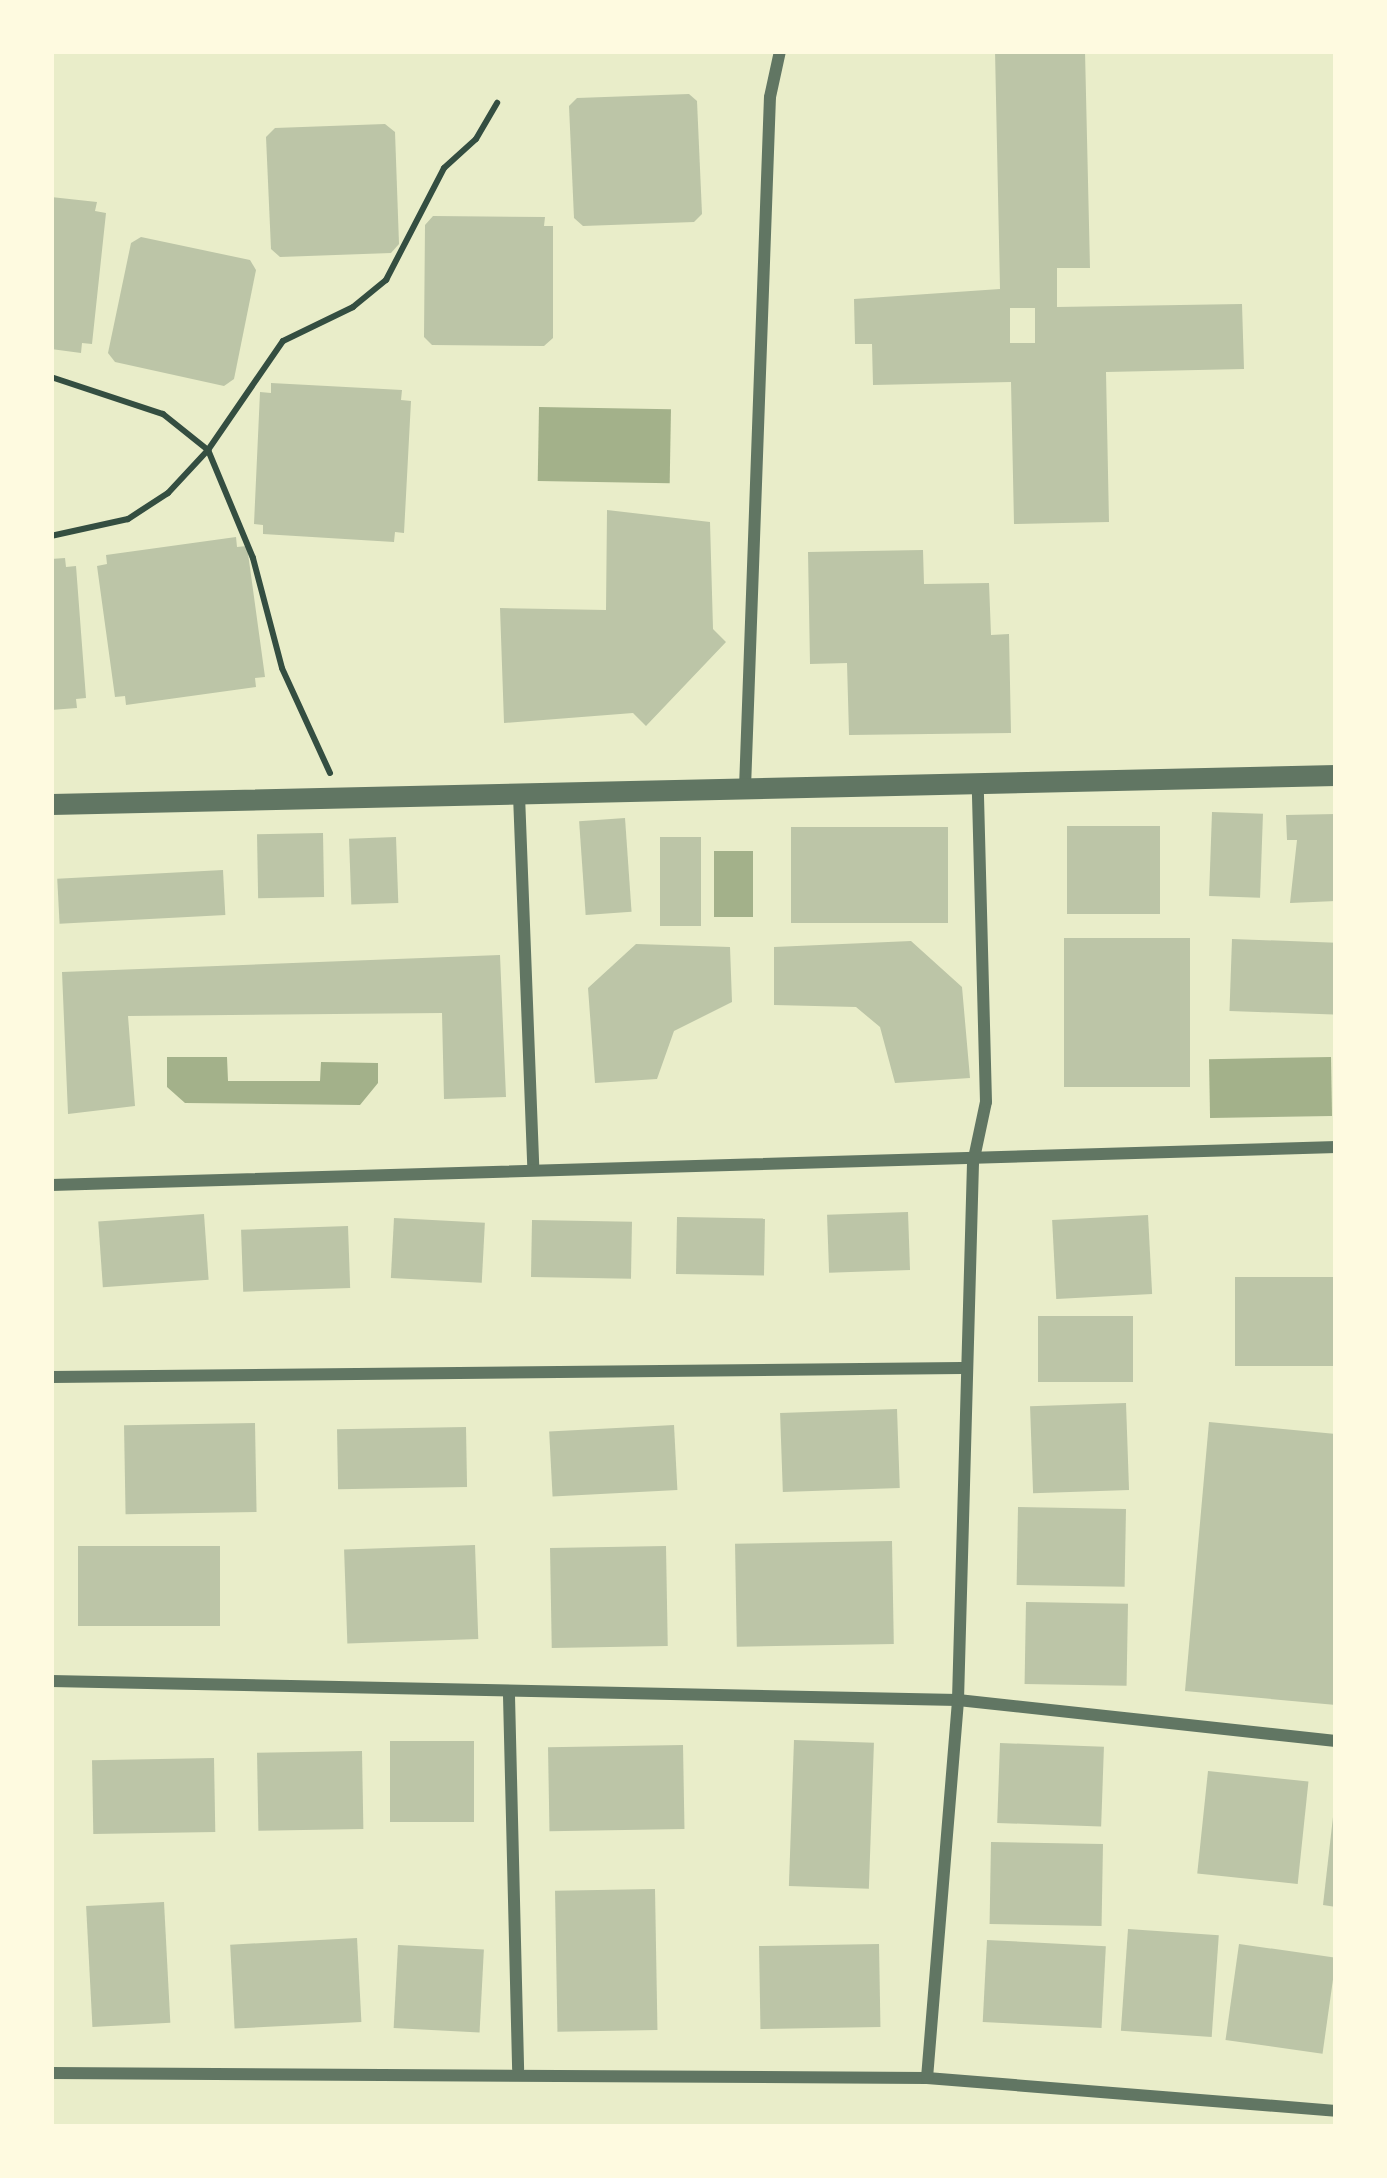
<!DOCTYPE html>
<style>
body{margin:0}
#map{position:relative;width:1387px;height:2178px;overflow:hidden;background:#e9edc9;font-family:"Public Sans",sans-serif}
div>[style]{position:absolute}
.water>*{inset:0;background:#a3b18a;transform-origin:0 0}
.building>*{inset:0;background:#bcc5a7;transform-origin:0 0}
.path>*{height:6px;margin:-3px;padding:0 3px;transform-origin:3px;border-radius:3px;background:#344e41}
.minor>*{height:12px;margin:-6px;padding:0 6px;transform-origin:6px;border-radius:6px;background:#617663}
.tertiary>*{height:21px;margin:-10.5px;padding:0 10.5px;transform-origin:10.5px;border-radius:10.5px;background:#617663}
span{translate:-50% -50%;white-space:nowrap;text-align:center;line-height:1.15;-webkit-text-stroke:10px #fefae0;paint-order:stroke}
.frame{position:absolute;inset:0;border:54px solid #fefae0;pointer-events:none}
</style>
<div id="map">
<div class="water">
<i style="left:539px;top:407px;width:132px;height:74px;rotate:1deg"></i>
<i style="left:714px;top:851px;width:39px;height:66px"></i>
<i style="clip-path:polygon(167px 1057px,227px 1057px,228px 1081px,320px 1081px,321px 1062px,378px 1063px,378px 1083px,360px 1105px,185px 1103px,167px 1087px)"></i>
<i style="left:1331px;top:1057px;width:59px;height:122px;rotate:89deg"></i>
</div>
<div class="building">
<i style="clip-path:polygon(evenodd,995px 51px,1085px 51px,1090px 268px,1057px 268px,1057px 307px,1242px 304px,1244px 369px,1106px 372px,1109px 522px,1014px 524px,1011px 382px,873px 385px,872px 344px,855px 344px,854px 299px,1000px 289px,995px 51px,1010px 308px,1035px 308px,1035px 343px,1010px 343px,1010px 308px)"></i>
<i style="clip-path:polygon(689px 94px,697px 101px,702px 214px,694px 222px,583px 226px,574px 218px,569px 106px,577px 98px)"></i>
<i style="clip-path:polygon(385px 124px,395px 132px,399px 244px,391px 253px,280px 257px,271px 249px,266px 137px,275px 128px)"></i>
<i style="clip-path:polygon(51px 197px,97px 202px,95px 211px,106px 213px,92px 344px,82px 343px,81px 353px,51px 349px)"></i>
<i style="clip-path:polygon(433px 216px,545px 217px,544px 226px,553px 226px,553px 338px,544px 346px,432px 345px,424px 337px,425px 225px)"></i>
<i style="clip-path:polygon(141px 237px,250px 260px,256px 270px,234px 379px,224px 386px,115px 362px,108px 353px,131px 243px)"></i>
<i style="clip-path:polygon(271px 383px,402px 390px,401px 400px,411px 401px,404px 533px,395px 532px,394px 542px,263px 534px,263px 525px,254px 524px,260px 392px,271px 393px)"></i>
<i style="clip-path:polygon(607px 510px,710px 522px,713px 629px,726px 642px,646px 726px,633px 713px,504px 723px,500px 608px,606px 610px)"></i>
<i style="clip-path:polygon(236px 537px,237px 547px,247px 546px,265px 677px,255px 678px,256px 687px,126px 705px,125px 696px,115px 697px,97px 566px,107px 564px,106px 555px)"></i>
<i style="clip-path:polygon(923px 550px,924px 584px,989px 583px,991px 635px,1009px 634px,1011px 733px,849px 735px,847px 663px,810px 664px,808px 552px)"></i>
<i style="clip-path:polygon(65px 558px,66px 567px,76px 566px,86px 698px,76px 699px,77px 708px,51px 710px,51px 559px)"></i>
<i style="left:1212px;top:812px;width:51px;height:84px;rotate:2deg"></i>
<i style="clip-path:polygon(1336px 814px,1336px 901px,1290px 903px,1297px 840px,1287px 840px,1286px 815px)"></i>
<i style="left:625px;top:818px;width:94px;height:46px;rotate:86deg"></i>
<i style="left:1067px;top:826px;width:93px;height:88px"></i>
<i style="left:948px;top:827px;width:96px;height:157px;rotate:90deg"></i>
<i style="left:323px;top:833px;width:64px;height:66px;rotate:89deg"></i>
<i style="left:396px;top:837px;width:66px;height:47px;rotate:88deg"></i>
<i style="left:660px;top:837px;width:41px;height:89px"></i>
<i style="left:223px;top:870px;width:45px;height:166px;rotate:87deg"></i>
<i style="left:1064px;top:938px;width:126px;height:149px"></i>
<i style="left:1232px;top:939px;width:104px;height:72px;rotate:2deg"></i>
<i style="clip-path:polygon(911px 941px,962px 987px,970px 1078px,895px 1083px,880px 1027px,856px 1007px,774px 1005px,774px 947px)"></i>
<i style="clip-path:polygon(636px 944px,730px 947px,732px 1002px,674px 1031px,657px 1079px,595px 1083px,588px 988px)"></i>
<i style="clip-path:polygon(500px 955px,506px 1097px,444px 1099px,442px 1013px,128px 1016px,135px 1106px,68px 1114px,62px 972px)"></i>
<i style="left:908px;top:1212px;width:58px;height:81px;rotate:88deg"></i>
<i style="left:204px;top:1214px;width:66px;height:106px;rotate:86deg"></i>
<i style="left:1148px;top:1215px;width:79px;height:96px;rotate:87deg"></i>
<i style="left:677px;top:1217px;width:88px;height:57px;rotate:1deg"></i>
<i style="left:394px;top:1218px;width:91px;height:60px;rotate:3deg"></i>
<i style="left:532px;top:1220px;width:100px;height:57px;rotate:1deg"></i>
<i style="left:348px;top:1226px;width:62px;height:107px;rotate:88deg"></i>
<i style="left:1336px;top:1277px;width:89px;height:101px;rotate:90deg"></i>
<i style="left:1038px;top:1316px;width:95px;height:66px"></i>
<i style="left:1126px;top:1403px;width:87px;height:96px;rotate:88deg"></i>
<i style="left:897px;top:1409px;width:79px;height:117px;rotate:88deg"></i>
<i style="clip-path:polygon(1209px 1422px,1336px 1434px,1336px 1705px,1185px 1691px)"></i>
<i style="left:255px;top:1423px;width:89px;height:131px;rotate:89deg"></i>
<i style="left:674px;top:1425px;width:65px;height:125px;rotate:87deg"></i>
<i style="left:466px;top:1427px;width:60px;height:129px;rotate:89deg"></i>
<i style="left:1018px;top:1507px;width:108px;height:78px;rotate:1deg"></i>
<i style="left:892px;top:1541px;width:103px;height:157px;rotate:89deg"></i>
<i style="left:475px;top:1545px;width:94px;height:131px;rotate:88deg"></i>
<i style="left:78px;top:1546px;width:142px;height:80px"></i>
<i style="left:666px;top:1546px;width:100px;height:116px;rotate:89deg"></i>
<i style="left:1026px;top:1602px;width:102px;height:82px;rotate:1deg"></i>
<i style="left:794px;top:1740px;width:80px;height:146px;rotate:2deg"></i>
<i style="left:390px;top:1741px;width:84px;height:81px"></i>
<i style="left:1000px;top:1743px;width:104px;height:80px;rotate:2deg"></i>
<i style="left:683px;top:1745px;width:84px;height:135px;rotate:89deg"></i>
<i style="left:362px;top:1751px;width:78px;height:105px;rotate:89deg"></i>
<i style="left:214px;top:1758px;width:74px;height:122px;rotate:89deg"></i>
<i style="left:1208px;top:1771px;width:101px;height:103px;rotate:6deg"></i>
<i style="clip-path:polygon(1333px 1817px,1336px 1817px,1336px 1907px,1323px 1905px)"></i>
<i style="left:991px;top:1842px;width:112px;height:82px;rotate:1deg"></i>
<i style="left:655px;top:1889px;width:141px;height:100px;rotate:89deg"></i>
<i style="left:164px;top:1902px;width:121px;height:78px;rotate:87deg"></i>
<i style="left:1128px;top:1929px;width:91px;height:102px;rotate:4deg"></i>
<i style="left:357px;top:1938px;width:84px;height:127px;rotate:87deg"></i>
<i style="left:987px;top:1940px;width:119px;height:82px;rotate:3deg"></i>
<i style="left:879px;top:1944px;width:83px;height:120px;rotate:89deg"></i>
<i style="left:1239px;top:1944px;width:98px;height:97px;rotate:8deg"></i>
<i style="left:398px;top:1945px;width:86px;height:83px;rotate:3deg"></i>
</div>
<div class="path">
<i style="left:51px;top:377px;width:118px;rotate:18.3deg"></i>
<i style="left:163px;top:414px;width:58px;rotate:38.7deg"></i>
<i style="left:208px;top:450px;width:59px;rotate:132.9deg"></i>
<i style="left:168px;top:493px;width:48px;rotate:147deg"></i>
<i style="left:128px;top:519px;width:79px;rotate:167.6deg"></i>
<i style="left:330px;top:773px;width:115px;rotate:-114.6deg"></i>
<i style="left:282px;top:668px;width:114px;rotate:-104.8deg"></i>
<i style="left:253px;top:558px;width:117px;rotate:-112.6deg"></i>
<i style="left:208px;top:450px;width:132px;rotate:-55.5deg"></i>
<i style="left:283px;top:341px;width:78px;rotate:-25.9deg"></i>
<i style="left:353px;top:307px;width:43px;rotate:-39.3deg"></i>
<i style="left:386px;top:280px;width:126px;rotate:-62.6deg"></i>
<i style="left:444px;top:168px;width:43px;rotate:-42.2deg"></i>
<i style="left:476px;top:139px;width:42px;rotate:-59.7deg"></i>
</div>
<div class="minor">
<i style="left:745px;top:788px;width:691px;rotate:-87.93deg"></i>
<i style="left:770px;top:97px;width:47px;rotate:-77.7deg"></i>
<i style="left:519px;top:795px;width:370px;rotate:87.8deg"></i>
<i style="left:51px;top:1185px;width:1286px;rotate:-1.69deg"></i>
<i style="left:51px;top:1377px;width:911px;rotate:-0.57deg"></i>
<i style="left:51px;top:1681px;width:907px;rotate:1.2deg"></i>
<i style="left:958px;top:1700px;width:380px;rotate:6.2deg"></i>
<i style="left:509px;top:1696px;width:373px;rotate:88.6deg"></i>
<i style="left:51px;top:2073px;width:876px;rotate:0.33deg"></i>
<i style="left:927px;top:2078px;width:410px;rotate:4.6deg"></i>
<i style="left:927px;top:2078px;width:379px;rotate:-85.3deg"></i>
<i style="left:958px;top:1700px;width:537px;rotate:-88.4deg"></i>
<i style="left:973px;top:1163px;width:62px;rotate:-78deg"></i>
<i style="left:986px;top:1102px;width:314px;rotate:-91.5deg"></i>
</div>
<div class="tertiary">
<i style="left:51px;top:804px;width:1285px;rotate:-1.29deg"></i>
</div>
<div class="frame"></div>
</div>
